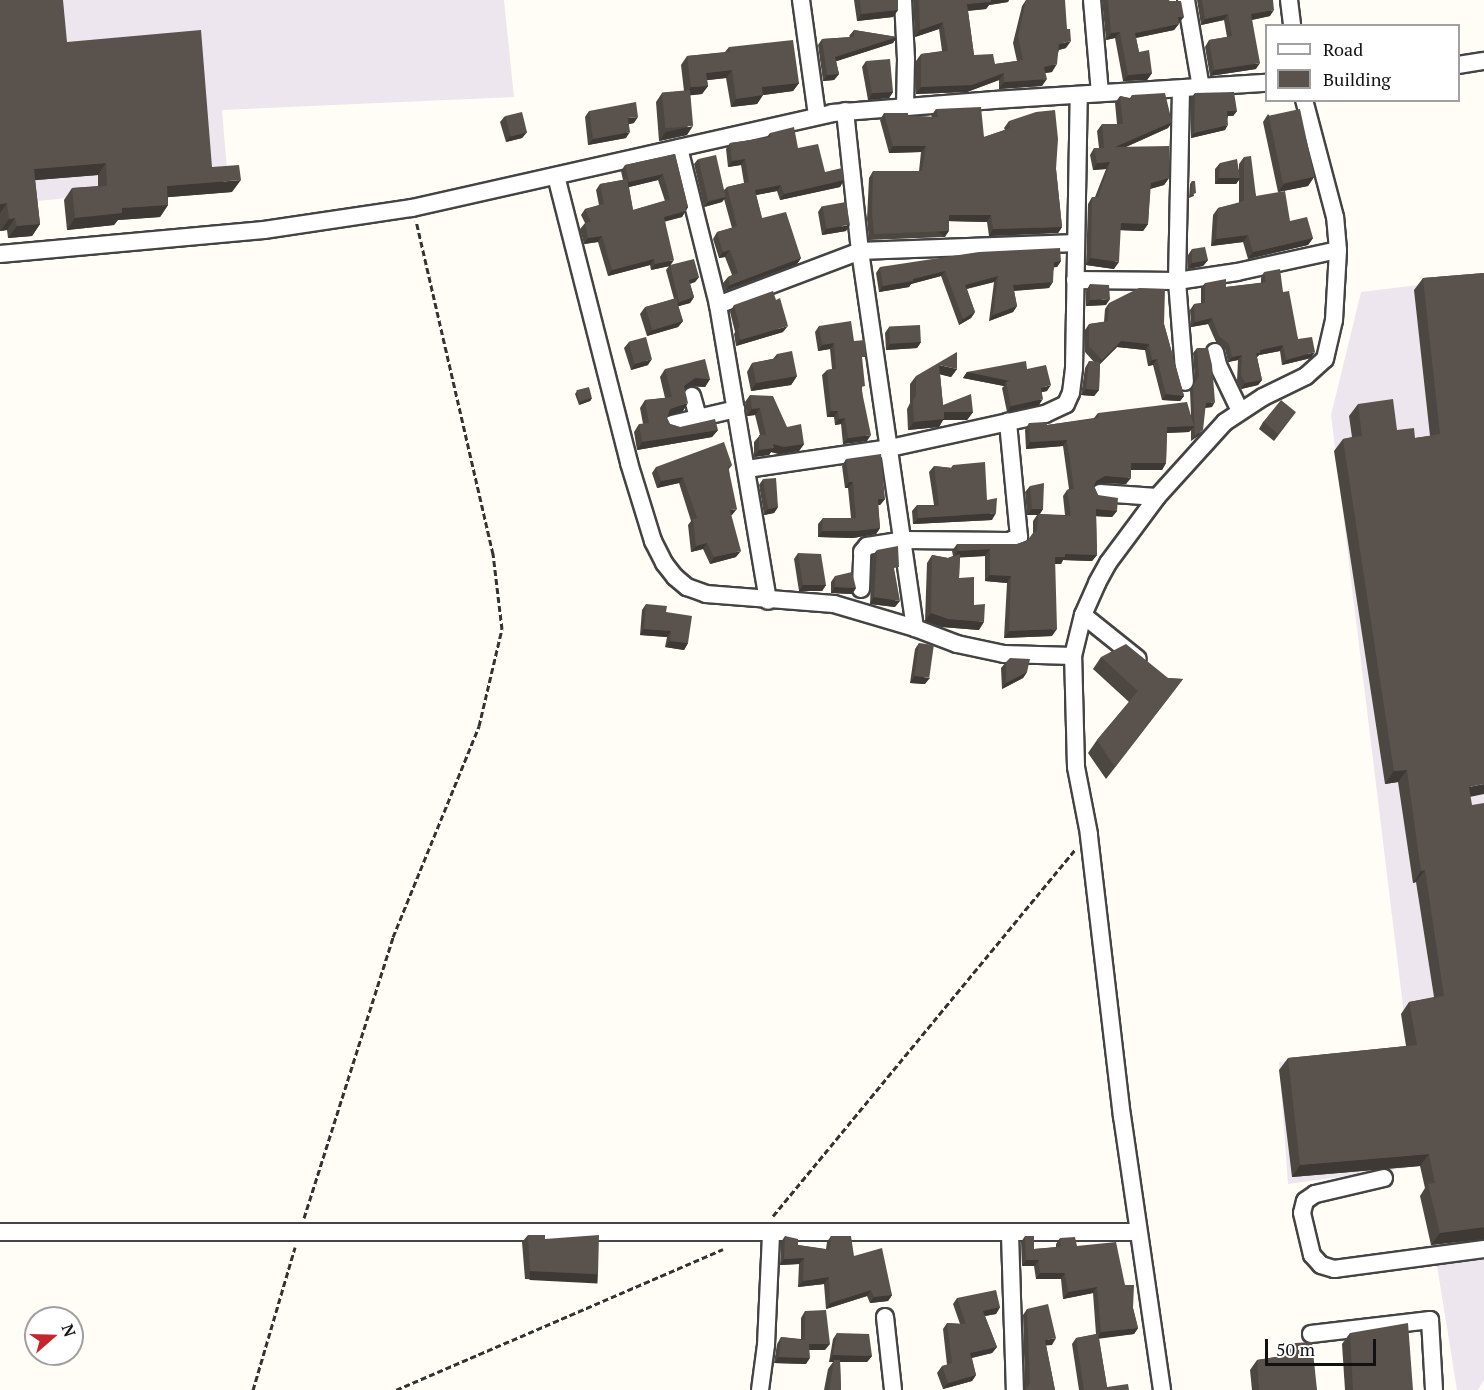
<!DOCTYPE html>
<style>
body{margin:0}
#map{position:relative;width:1484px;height:1390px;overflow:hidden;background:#fffdf5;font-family:"PT Serif",serif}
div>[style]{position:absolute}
.industrial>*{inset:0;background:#eee6ef}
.path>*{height:3px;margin-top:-1.5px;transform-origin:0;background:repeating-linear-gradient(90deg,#333 0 6px,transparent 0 9px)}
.roads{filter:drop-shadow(2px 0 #444) drop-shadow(-2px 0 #444) drop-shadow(0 2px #444) drop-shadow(0 -2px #444)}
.minor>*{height:16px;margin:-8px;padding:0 8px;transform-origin:8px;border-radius:8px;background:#fff}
.wall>*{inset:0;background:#4d4742}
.shaded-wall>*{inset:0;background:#3f3936;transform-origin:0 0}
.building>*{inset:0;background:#5a524d;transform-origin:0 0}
span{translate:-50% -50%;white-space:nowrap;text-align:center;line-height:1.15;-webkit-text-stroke:6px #fff;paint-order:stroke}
.legend{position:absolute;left:1265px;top:24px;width:195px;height:78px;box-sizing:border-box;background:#fff;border:2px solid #a0a0a0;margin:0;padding:8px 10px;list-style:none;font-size:18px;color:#111}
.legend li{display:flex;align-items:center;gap:12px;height:30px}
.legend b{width:30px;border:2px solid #a0a0a0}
.north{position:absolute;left:24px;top:1306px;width:60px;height:60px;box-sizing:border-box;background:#fff;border:2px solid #a0a0a0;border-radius:50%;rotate:70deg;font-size:16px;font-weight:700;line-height:24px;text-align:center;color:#111}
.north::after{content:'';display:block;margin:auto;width:21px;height:27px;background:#c4262e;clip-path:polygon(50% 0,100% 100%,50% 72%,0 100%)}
.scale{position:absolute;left:1265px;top:1339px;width:111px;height:27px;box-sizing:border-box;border:3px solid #111;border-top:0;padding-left:8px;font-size:18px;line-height:21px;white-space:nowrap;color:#111;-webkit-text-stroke:4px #fff;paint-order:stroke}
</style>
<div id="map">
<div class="industrial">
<i style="clip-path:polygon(0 0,504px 0,514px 97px,222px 110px,228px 181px,0 205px)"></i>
<i style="clip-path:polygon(1484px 277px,1484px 1380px,1478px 1390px,1457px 1390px,1421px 1166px,1288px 1184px,1279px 1062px,1408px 1047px,1331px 415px,1361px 292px)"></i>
</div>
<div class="path">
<i style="left:773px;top:1216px;width:476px;rotate:-50.5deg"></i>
<i style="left:304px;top:1218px;width:295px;rotate:-72.4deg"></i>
<i style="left:393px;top:937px;width:228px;rotate:-67.8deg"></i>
<i style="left:479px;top:726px;width:100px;rotate:-76.7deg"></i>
<i style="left:502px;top:629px;width:76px;rotate:-96.8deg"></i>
<i style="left:493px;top:554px;width:342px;rotate:-103deg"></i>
<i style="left:253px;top:1390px;width:149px;rotate:-73.6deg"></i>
<i style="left:396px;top:1390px;width:356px;rotate:-23.3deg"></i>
</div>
<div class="roads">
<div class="minor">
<i style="left:801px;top:0;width:116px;rotate:82.1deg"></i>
<i style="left:903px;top:0;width:59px;rotate:87.1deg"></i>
<i style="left:906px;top:59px;width:47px;rotate:91.2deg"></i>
<i style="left:1092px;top:0;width:93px;rotate:85.1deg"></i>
<i style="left:1186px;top:0;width:89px;rotate:80.3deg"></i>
<i style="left:1289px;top:0;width:26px;rotate:83deg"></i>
<i style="left:1458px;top:65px;width:26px;rotate:-9deg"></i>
<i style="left:1181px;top:90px;width:191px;rotate:91.2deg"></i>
<i style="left:1177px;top:281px;width:101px;rotate:85.5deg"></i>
<i style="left:845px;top:111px;width:141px;rotate:83.9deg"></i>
<i style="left:860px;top:251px;width:381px;rotate:81.7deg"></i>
<i style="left:915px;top:628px;width:45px;rotate:20.9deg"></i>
<i style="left:957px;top:644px;width:48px;rotate:12deg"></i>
<i style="left:1004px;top:654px;width:69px;rotate:1.7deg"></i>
<i style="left:679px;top:148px;width:162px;rotate:76deg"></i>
<i style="left:718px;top:305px;width:300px;rotate:80.4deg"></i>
<i style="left:556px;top:176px;width:296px;rotate:75.7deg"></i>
<i style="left:629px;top:463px;width:82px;rotate:72.9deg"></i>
<i style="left:653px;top:541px;width:25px;rotate:63deg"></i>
<i style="left:664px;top:563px;width:18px;rotate:52deg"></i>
<i style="left:675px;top:577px;width:16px;rotate:40deg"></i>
<i style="left:687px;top:587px;width:20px;rotate:20deg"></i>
<i style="left:706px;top:594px;width:128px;rotate:4.5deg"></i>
<i style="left:834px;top:604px;width:84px;rotate:16.5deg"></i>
<i style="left:0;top:254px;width:265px;rotate:-5.2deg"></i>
<i style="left:264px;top:230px;width:150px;rotate:-8.5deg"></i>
<i style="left:412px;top:208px;width:431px;rotate:-12.7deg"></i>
<i style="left:832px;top:113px;width:163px;rotate:-4.6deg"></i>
<i style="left:994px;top:100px;width:273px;rotate:-3.6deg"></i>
<i style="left:1075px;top:280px;width:102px;rotate:0.6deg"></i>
<i style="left:1177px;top:281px;width:61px;rotate:-8.5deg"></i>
<i style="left:1237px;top:272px;width:103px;rotate:-12.3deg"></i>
<i style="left:718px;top:305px;width:152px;rotate:-20.8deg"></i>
<i style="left:860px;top:251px;width:216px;rotate:-2.1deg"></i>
<i style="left:1215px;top:352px;width:13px;rotate:77deg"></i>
<i style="left:1218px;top:365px;width:51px;rotate:64.4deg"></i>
<i style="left:692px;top:396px;width:22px;rotate:74deg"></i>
<i style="left:672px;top:424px;width:66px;rotate:-13.2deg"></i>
<i style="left:747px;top:469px;width:145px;rotate:-8.4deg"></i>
<i style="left:890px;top:448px;width:159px;rotate:-12.4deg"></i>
<i style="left:1045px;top:414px;width:23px;rotate:-25deg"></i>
<i style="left:1066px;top:404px;width:12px;rotate:-66deg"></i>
<i style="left:1071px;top:393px;width:25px;rotate:-83deg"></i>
<i style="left:1074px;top:368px;width:273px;rotate:-89deg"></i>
<i style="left:1100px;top:493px;width:57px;rotate:4deg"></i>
<i style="left:861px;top:589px;width:37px;rotate:-88deg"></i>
<i style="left:862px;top:552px;width:8px;rotate:-50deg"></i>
<i style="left:867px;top:546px;width:37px;rotate:-9deg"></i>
<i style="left:904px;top:540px;width:105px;rotate:0.5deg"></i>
<i style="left:1009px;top:541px;width:11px;rotate:-22deg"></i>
<i style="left:1019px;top:537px;width:116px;rotate:-95.5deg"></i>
<i style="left:1083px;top:615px;width:70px;rotate:38.7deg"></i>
<i style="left:1384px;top:1178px;width:71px;rotate:166.9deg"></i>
<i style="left:1315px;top:1194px;width:12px;rotate:145deg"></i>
<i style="left:1305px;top:1201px;width:12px;rotate:104deg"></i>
<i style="left:1302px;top:1213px;width:43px;rotate:76.6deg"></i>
<i style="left:1312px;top:1255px;width:13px;rotate:48deg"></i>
<i style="left:1321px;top:1265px;width:14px;rotate:17deg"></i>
<i style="left:1334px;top:1269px;width:151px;rotate:-7.6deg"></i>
<i style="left:0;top:1232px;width:1138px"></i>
<i style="left:1010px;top:1234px;width:156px;rotate:88.2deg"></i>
<i style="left:885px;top:1317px;width:73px;rotate:83.7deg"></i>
<i style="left:1311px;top:1334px;width:120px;rotate:-6.7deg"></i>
<i style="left:1430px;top:1320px;width:70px;rotate:86.7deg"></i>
<i style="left:760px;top:1390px;width:45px;rotate:-82.4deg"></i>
<i style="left:766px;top:1345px;width:112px;rotate:-87.4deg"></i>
<i style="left:1162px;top:1390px;width:276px;rotate:-98.3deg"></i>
<i style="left:1122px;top:1117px;width:285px;rotate:-96.7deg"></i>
<i style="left:1089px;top:834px;width:68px;rotate:-101deg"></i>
<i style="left:1076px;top:767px;width:111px;rotate:-91.5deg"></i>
<i style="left:1073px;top:656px;width:42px;rotate:-76.3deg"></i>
<i style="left:1083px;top:615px;width:35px;rotate:-66deg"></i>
<i style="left:1097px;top:583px;width:23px;rotate:-61deg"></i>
<i style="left:1108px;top:563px;width:82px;rotate:-53.4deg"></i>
<i style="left:1157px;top:497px;width:101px;rotate:-47.8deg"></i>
<i style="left:1225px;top:422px;width:45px;rotate:-33.3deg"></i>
<i style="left:1263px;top:397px;width:48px;rotate:-26deg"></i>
<i style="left:1306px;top:376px;width:25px;rotate:-42deg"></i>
<i style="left:1325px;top:359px;width:40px;rotate:-77deg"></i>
<i style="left:1334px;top:320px;width:70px;rotate:-86.7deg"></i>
<i style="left:1338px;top:250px;width:33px;rotate:-95deg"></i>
<i style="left:1335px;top:217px;width:121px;rotate:-104.8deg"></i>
</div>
</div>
<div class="wall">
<i style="clip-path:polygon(0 0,67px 42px,212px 167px,232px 192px,168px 197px,168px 205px,160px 217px,118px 220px,114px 225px,67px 230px,64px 200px,72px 188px,98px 186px,98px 175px,35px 180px,40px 224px,32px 236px,8px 238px,7px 230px,0 231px)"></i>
<i style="clip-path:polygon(854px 0,898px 0,898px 10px,893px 17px,857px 21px)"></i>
<i style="clip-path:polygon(913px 0,1009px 0,1008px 2px,989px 5px,986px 9px,968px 11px,974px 55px,995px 64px,1017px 61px,1013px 43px,1022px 6px,1026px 0,1066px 48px,1059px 50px,1052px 72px,1045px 73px,1042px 86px,999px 89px,999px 80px,967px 92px,916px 94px,916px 61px,921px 54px,942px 51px,939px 29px,915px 37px)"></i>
<i style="clip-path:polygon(1102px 0,1169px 0,1179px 23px,1174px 30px,1136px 38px,1139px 52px,1152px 73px,1147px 80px,1123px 81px,1115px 38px,1106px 40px)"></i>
<i style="clip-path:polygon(1197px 0,1273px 0,1270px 16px,1252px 20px,1256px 69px,1210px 76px,1205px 47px,1209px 40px,1227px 37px,1224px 20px,1201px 25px)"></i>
<i style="clip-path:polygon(854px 30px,897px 37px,893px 43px,836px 61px,839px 74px,834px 80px,823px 81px,818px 45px,822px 39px,850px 37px,849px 36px)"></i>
<i style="clip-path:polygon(729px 47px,799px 83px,793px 91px,763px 95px,757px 104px,731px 107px,726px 78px,707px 80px,708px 86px,702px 94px,690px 95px,687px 135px,659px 141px,656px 102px,662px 93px,684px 91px,681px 65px,687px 56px,725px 52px)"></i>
<i style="clip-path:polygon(866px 61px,893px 92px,889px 98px,868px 100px,862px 67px)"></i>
<i style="clip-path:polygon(1195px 93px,1237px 111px,1233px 116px,1228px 116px,1225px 130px,1191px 138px,1191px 98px)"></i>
<i style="clip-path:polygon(1132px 95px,1172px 122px,1168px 128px,1126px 147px,1169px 178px,1164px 185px,1150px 189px,1148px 224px,1143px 231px,1120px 230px,1114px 269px,1086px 265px,1088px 204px,1092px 197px,1095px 197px,1106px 169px,1093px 170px,1090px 155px,1094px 148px,1099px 148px,1097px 131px,1102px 124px,1117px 124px,1115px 103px,1120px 96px,1130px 98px)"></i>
<i style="clip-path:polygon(936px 109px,984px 137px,1005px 130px,1004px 128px,1009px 121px,1056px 169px,1062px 227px,1058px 233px,989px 236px,987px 222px,949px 221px,945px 237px,869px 240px,867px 219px,869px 178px,873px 171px,919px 171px,921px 152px,889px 153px,880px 120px,884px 113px,932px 117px,931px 116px)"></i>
<i style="clip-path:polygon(589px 111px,634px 123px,629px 124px,626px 138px,588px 145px,585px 117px)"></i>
<i style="clip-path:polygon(1268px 114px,1314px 177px,1308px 186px,1278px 192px,1263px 122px)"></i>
<i style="clip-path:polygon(505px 116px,527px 132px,522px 138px,506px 142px,500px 122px)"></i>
<i style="clip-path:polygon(770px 133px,798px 148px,825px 172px,844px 180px,840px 187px,780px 200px,777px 191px,756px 195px,762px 218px,801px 258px,797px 264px,725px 291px,723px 283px,728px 277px,732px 275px,725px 257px,719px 258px,713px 239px,717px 232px,732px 228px,724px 199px,722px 202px,704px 207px,694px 164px,698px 159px,724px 190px,727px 187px,744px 183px,741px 165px,728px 167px,726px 149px,730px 143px,766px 138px)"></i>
<i style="clip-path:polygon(evenodd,675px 154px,688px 207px,682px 217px,665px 221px,670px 265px,699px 277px,695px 282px,690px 284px,694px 297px,690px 303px,678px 306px,683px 321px,678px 327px,647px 336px,640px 314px,645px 307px,674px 299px,666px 270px,669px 266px,651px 270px,650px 265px,608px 276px,598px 242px,584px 244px,580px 229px,585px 223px,581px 215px,585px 209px,599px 205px,596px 190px,600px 184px,623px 180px,621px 171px,625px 165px,675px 154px,658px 180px,665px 201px,633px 210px,629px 187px,658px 180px)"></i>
<i style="clip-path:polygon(1244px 157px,1256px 196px,1313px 238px,1308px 245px,1248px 259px,1243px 242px,1211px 246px,1213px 215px,1218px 208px,1239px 203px,1239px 180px,1236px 184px,1215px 184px,1215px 169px,1220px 163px,1239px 170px,1239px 164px)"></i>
<i style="clip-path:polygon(1192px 181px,1194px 196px,1189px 198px,1190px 184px)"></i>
<i style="clip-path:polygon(822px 206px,846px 231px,822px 235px,818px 212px)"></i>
<i style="clip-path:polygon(1192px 249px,1208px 260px,1203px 266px,1188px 269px,1188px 255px)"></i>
<i style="clip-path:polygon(1061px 261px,1057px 267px,1054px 267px,1049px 288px,1014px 291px,1017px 306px,1013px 312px,989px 321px,994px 282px,967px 289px,975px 312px,971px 318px,959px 325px,941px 276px,911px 284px,909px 287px,879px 292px,876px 273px,880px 267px)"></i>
<i style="clip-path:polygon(1264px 272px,1283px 292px,1298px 339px,1311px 358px,1282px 365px,1280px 351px,1259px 355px,1257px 357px,1262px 380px,1258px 385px,1241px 389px,1237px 381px,1238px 360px,1228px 362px,1225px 349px,1216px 342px,1208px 324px,1191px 327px,1190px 310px,1194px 304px,1201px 303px,1201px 288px,1205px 283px,1226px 287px,1261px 283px,1261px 278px)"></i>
<i style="clip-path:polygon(1484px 273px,1470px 797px,1483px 1239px,1431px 1245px,1420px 1196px,1425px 1188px,1420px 1166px,1292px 1177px,1279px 1070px,1288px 1058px,1406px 1046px,1401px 1014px,1409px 1002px,1434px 997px,1416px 882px,1413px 883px,1398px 782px,1385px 784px,1334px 451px,1343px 439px,1352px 437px,1349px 416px,1358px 404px,1397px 430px,1415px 438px,1430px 436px,1414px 290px,1423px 278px)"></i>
<i style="clip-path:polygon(1090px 284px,1106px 305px,1086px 306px,1086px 291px)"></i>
<i style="clip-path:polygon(1109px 303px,1164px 324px,1184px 396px,1180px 401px,1162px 400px,1153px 365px,1148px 366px,1145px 350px,1117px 347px,1100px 364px,1099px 390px,1094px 396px,1081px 395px,1085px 368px,1089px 361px,1094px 362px,1085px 352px,1085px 330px,1089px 324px,1104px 322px,1105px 309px)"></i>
<i style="clip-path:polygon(734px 305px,783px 332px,736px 346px,734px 334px,735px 332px,730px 312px)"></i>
<i style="clip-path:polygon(819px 326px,854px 341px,862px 362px,862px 390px,867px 441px,843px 444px,841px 424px,835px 425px,834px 417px,827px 417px,822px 375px,827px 370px,832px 369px,830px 349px,818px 351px,815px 332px)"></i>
<i style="clip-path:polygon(889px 327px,921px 342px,917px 348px,886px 350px,885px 333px)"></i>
<i style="clip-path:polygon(629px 342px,648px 365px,631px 370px,624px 348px)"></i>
<i style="clip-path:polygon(1197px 348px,1212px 407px,1205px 408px,1199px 435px,1191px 441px,1191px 430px,1189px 432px,1167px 433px,1166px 463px,1162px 470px,1131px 470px,1126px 484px,1100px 483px,1094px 486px,1098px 495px,1117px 511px,1112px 517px,1096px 516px,1097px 555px,1092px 561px,1063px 560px,1061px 564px,1055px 564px,1052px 636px,1004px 638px,1007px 583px,985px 581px,985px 556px,960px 557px,959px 578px,974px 605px,979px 630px,942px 627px,925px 621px,927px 563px,932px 555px,948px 558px,953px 556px,952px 551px,957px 544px,1017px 544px,1028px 540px,1033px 533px,1033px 521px,1037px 515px,1027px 515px,1025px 492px,1030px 486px,1043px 509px,1040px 514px,1065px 515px,1063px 496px,1067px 490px,1069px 489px,1063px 446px,1026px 449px,1025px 430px,1029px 423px,1047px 425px,1094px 418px,1098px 413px,1191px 415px,1190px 391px,1195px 381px,1193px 353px)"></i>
<i style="clip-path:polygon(777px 354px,797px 376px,791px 385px,751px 391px,747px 372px,752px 363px,773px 359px)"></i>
<i style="clip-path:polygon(665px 369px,710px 379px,705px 387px,690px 386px,685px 389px,683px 411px,668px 416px,667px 418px,670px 424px,680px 427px,718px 430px,712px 437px,637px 450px,634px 432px,639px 424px,643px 424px,640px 408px,645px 400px,665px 398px,660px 377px)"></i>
<i style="clip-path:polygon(957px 369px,951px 377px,940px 374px,943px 405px,973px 412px,967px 420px,943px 420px,939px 427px,908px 430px,907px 409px,910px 403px,910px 384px,916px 376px)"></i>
<i style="clip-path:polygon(1027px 369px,1047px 391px,1042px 392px,1039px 405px,1007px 412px,1002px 388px,1004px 386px,963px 378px,967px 372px)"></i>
<i style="clip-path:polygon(577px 391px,592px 398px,590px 401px,579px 405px,575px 394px)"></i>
<i style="clip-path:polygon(750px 395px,787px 427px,804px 444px,799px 451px,779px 454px,771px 452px,769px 455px,754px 457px,754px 442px,760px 435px,755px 415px,747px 416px,745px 402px)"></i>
<i style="clip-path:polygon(1296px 412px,1274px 441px,1259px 429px,1263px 422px)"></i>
<i style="clip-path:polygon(846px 459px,885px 499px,880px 505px,878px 505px,880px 528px,876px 534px,853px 538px,818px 537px,818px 524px,823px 518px,851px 518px,848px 488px,845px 488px,842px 466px)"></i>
<i style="clip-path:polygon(732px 465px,729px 469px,732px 515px,731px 515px,736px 557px,710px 564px,703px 549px,691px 552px,688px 525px,691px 521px,679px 483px,657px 488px,652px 473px,656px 467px)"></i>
<i style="clip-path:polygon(953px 465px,987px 500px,992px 520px,913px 524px,912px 511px,917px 505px,934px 505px,929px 472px,934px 466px,951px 468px)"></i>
<i style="clip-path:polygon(763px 479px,778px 507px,774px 513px,764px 515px,759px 485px)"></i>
<i style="clip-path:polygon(877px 550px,895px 573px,895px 607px,870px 604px,872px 556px)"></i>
<i style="clip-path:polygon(798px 553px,826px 585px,822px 591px,799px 591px,794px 559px)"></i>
<i style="clip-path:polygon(835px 576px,856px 588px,852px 594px,831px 593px,831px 582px)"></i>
<i style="clip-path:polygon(646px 604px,666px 612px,688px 643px,684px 650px,665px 647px,667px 637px,640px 635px,642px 610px)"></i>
<i style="clip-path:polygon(919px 643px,925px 684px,910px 683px,915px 649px)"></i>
<i style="clip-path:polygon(1101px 657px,1168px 678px,1183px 679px,1106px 779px,1088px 753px,1097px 740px,1129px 702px,1093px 669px)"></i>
<i style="clip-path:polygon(1006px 662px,1027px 672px,1023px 678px,1002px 689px,1001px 668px)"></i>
<i style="clip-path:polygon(528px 1235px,545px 1239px,598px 1274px,593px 1282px,525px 1279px,522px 1242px)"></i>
<i style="clip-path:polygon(785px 1236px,798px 1245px,826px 1249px,827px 1242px,831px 1236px,854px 1256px,892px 1295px,888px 1301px,870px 1303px,867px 1296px,826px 1309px,824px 1284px,798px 1287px,799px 1264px,780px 1265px,781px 1242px)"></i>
<i style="clip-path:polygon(1025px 1236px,1034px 1249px,1056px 1247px,1056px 1244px,1060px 1238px,1077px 1246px,1125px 1285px,1133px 1308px,1138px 1328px,1134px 1334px,1099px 1338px,1107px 1387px,1129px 1390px,1079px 1390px,1072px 1344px,1076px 1338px,1096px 1334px,1093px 1293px,1063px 1299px,1061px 1279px,1036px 1279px,1034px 1266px,1022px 1266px,1021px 1242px)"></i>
<i style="clip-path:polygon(957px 1298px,1000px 1307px,996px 1314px,985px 1316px,997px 1347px,992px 1353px,972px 1358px,976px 1375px,972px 1381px,943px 1389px,937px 1373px,942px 1366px,947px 1365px,943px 1329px,947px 1323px,960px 1324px,953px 1304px)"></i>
<i style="clip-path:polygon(1027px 1309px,1052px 1345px,1046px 1345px,1055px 1390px,1025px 1390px,1023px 1315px)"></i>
<i style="clip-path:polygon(805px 1311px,825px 1350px,809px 1350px,806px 1364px,774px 1363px,777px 1344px,781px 1337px,801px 1339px,801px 1318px)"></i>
<i style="clip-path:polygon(837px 1333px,872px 1356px,867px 1362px,840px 1362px,841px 1390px,824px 1390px,828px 1369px,833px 1362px,829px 1362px,833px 1339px)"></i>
<i style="clip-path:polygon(1350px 1333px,1413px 1390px,1345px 1390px,1342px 1344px)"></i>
<i style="clip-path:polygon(1295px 1343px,1317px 1390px,1252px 1390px,1250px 1370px,1257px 1360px,1288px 1355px,1288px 1352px)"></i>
</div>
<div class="shaded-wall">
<i style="clip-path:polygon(990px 0,1009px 0,1008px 2px,989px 5px,986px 9px,963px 11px,967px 4px)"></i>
<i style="clip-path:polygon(898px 10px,893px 17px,857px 21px,861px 14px)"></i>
<i style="clip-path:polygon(1274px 10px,1270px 16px,1246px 21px,1251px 14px)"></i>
<i style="clip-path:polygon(1228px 14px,1224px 20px,1201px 25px,1205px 19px)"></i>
<i style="clip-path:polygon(1178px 17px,1184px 17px,1179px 23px,1173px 24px)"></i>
<i style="clip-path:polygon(943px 22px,939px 29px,915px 37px,920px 30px)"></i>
<i style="clip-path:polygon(1179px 24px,1174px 30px,1130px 39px,1135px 33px)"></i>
<i style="clip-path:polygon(1120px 32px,1115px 38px,1106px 40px,1111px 33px)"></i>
<i style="clip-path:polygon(897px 37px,893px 43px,831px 63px,835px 57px)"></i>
<i style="clip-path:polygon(1071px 41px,1066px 48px,1054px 51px,1059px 44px)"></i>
<i style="clip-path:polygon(1260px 63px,1256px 69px,1210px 76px,1214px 70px)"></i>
<i style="clip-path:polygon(1057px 64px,1052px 72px,1039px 74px,1044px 67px)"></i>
<i style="clip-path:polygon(732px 70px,726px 78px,700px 81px,706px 73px)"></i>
<i style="clip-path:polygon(1004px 73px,999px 80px,967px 92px,916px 94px,921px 87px)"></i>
<i style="clip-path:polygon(1152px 73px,1147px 80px,1123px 81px,1128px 75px)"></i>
<i style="clip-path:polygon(839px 74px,834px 80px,823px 81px,827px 75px)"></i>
<i style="clip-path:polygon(1047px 79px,1042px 86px,999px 89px,1004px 82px)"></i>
<i style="clip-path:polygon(799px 83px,793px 91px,756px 96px,762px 87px)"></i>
<i style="clip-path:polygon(708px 86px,702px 94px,685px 96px,691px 87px)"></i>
<i style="clip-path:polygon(893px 92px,889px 98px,868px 100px,872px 93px)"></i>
<i style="clip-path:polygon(763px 95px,757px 104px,731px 107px,736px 99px)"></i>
<i style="clip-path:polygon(1227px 111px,1237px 111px,1233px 116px,1224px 116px)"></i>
<i style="clip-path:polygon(638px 117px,634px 123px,624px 125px,628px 118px)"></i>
<i style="clip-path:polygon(1172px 122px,1168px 128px,1110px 154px,1115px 147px)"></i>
<i style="clip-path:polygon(1228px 125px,1225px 130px,1191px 138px,1194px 133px)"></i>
<i style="clip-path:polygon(693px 126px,687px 135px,659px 141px,666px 132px)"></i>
<i style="clip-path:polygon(527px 132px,522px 138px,506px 142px,510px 136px)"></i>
<i style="clip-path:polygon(630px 132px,626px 138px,588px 145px,593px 139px)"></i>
<i style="clip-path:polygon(893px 146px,926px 146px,921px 152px,889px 153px)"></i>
<i style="clip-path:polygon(745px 159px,741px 165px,728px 167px,732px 161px)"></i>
<i style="clip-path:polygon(1110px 162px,1106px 169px,1093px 170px,1097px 163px)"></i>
<i style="clip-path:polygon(106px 163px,98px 175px,25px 181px,34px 169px)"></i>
<i style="clip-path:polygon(663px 174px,658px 180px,625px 188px,629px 182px)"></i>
<i style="clip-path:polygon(1314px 177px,1308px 186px,1278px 192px,1284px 184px)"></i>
<i style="clip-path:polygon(1169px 178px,1164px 185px,1146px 190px,1151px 183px)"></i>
<i style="clip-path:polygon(1219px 178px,1240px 178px,1236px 184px,1215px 184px)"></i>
<i style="clip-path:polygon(241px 180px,232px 192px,158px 198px,167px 186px)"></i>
<i style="clip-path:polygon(844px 180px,840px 187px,780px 200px,784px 194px)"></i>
<i style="clip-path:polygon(781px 185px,777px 191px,751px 196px,755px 190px)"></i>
<i style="clip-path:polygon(726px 197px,722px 202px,704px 207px,708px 202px)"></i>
<i style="clip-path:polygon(7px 203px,0 213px,0 204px)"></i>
<i style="clip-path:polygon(168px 205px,160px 217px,118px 220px,114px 225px,67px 230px,75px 218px,122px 208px)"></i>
<i style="clip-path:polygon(686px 207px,688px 207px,682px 217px,660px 223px,664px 217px)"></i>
<i style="clip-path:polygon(949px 215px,991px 215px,987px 222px,944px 221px)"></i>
<i style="clip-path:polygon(15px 218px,7px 230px,0 231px,9px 219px)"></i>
<i style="clip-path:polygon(1121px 223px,1148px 224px,1143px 231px,1116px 230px)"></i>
<i style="clip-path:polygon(40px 224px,32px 236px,8px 238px,17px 226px)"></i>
<i style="clip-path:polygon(850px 225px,846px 231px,822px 235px,826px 229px)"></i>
<i style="clip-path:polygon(1062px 227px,1058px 233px,989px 236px,993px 229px)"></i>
<i style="left:949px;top:231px;width:7px;height:75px;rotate:124deg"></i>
<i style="clip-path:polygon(1248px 235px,1243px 242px,1211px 246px,1216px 239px)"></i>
<i style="clip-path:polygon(602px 236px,598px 242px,584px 244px,588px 238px)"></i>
<i style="clip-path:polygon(1313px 238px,1308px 245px,1248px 259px,1253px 252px)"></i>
<i style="clip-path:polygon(730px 250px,725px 257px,719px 258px,723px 252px)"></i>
<i style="clip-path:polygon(801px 258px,797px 264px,725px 291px,730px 285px)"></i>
<i style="clip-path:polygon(1091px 258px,1119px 262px,1114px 269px,1086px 265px)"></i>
<i style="clip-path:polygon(654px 259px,650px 265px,608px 276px,612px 270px)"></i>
<i style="clip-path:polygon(674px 260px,670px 266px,651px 270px,655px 264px)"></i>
<i style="clip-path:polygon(1208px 260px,1203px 266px,1188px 269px,1192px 263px)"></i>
<i style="clip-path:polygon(1061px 261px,1057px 267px,1050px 268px,1054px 262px)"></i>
<i style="clip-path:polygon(945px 271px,941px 276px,911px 284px,909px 287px,879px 292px,883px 286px)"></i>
<i style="clip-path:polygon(998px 276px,994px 282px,961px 290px,965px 285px)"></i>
<i style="clip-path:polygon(699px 277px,695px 282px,685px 285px,689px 280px)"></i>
<i style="clip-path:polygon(1053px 282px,1049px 288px,1009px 291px,1013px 285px)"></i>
<i style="clip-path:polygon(694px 297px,690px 303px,676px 307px,679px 302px)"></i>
<i style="clip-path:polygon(1110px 299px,1106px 305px,1086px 306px,1090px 300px)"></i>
<i style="clip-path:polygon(1017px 306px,1013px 312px,989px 321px,993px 315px)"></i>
<i style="clip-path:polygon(975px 312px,971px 318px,959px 325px,963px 319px)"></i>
<i style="clip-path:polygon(1212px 318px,1208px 324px,1191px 327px,1195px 322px)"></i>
<i style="clip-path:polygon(683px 321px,678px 327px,647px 336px,651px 330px)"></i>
<i style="clip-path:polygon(788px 326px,783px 332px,736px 346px,740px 340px)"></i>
<i style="clip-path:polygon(1121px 341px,1149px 344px,1145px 350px,1117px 347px,1098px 366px,1102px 360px)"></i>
<i style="clip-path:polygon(921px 342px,917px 348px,886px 350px,890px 344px)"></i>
<i style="clip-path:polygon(834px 343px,830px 349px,818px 351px,822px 345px)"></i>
<i style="clip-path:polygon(1283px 345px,1280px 351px,1259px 355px,1256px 358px,1253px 359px,1260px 350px)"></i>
<i style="clip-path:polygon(1315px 352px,1311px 358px,1282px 365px,1286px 360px)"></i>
<i style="clip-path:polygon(1242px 355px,1238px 360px,1228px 362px,1232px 357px)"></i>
<i style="clip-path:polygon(652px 359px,648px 365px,631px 370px,635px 364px)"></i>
<i style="clip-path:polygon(1157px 359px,1153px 365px,1148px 366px,1152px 360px)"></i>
<i style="clip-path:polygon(939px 365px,957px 369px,951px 377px,934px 373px)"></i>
<i style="clip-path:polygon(967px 372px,1010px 381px,1006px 382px,1004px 386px,963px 378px)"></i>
<i style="clip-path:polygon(797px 376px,791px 385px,751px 391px,756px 383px)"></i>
<i style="clip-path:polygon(695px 378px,710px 379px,705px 387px,690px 386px,679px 393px,684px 386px)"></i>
<i style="clip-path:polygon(1262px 380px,1258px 385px,1241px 389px,1245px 383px)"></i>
<i style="clip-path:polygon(1051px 385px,1047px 391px,1037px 393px,1041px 388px)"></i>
<i style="clip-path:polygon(1086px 389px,1099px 390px,1094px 396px,1081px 395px)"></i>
<i style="clip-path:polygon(1166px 394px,1184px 396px,1180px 401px,1162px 400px)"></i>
<i style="clip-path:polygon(592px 398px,590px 401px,579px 405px,581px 402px)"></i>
<i style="clip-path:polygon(1043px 399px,1039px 405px,1007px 412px,1011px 406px)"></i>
<i style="clip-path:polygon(1215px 402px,1212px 407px,1202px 408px,1206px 403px)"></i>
<i style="clip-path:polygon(688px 403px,683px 411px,664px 417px,670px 409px)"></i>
<i style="clip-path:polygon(760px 408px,755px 415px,747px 416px,752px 409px)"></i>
<i style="clip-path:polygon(831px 411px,838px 411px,834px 417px,827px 417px)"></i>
<i style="clip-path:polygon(944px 412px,973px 412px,967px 420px,943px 420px,939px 427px,908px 430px,914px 422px)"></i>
<i style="clip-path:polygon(845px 418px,841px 424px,835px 425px,839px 419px)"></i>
<i style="clip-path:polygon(1194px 426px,1189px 432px,1162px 433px,1167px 427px)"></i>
<i style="clip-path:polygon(718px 430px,712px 437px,637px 450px,642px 442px)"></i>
<i style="clip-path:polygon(1203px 430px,1199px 435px,1191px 441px,1195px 436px)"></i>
<i style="clip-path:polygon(871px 435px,867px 441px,843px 444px,848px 438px)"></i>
<i style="clip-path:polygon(1067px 440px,1063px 446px,1026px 449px,1030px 442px)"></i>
<i style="clip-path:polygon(773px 444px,804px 444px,799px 451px,779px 454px,771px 452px,769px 455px,754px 457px,759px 450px)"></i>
<i style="clip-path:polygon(1131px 463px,1166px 463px,1162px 470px,1126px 470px)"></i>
<i style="clip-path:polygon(1105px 476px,1131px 478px,1126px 484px,1100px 483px,1091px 488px,1096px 481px)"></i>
<i style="clip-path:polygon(683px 477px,679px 483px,657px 488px,661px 481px)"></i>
<i style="clip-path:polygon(849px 482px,853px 482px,848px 488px,845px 488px)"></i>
<i style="clip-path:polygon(878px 499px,885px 499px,880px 505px,874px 505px)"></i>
<i style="clip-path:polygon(778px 507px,774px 513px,764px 515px,768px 509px)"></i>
<i style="clip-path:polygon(737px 509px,732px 515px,725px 516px,730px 510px)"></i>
<i style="clip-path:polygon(1032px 509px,1043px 509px,1039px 515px,1027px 515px)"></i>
<i style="clip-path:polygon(1096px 509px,1117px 511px,1112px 517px,1092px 516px)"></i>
<i style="clip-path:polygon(996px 513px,992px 520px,913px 524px,918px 518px)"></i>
<i style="clip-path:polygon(880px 528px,876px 534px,853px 538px,818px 537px,822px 531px)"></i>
<i style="clip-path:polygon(707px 543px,703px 549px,691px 552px,696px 546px)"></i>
<i style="clip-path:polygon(990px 549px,985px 556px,953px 558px,958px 551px)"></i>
<i style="clip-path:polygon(741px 551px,736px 557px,710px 564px,714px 557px)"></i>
<i style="clip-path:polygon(1065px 554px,1097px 555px,1092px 561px,1063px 560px,1061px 564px,1050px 564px,1055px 557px)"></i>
<i style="clip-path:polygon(990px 575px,1011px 576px,1007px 583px,985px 581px)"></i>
<i style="clip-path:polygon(803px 585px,826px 585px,822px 591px,799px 591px)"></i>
<i style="clip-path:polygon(835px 587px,856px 588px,852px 594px,831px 593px)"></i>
<i style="clip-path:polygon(874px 597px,900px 601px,895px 607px,870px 604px)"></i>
<i style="clip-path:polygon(931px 613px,984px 622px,979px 630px,942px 627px,925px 621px)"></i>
<i style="clip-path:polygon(644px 629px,671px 631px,667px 637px,640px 635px)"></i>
<i style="clip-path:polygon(1057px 629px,1052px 636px,1004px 638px,1009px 631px)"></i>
<i style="clip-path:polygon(670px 641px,688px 643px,684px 650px,665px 647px)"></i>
<i style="clip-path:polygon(1027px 672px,1023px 678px,1002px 689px,1006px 683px)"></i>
<i style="clip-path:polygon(915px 676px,930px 678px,925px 684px,910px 683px)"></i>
<i style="clip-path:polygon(1183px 679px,1174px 691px,1106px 779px,1115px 767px)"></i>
<i style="clip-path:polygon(1407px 770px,1398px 782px,1385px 784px,1394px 771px)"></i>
<i style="clip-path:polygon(1484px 784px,1484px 794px,1460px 799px,1469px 787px)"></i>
<i style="clip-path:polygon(1425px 870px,1416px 882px,1413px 883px,1421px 871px)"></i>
<i style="clip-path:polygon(1429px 1154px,1420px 1166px,1292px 1177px,1300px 1165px)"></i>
<i style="clip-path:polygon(1484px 1227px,1484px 1239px,1431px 1245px,1440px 1233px)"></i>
<i style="clip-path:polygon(804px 1258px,799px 1264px,780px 1265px,784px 1259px)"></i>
<i style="clip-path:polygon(1026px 1260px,1039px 1260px,1034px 1266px,1022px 1266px)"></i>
<i style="left:530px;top:1271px;width:68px;height:9px;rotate:3deg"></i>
<i style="clip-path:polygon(1040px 1273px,1065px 1273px,1061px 1279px,1036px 1279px)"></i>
<i style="clip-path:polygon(829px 1277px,824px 1284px,798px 1287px,803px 1281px)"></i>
<i style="clip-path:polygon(1097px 1287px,1093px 1293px,1063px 1299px,1068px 1292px)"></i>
<i style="clip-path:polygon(871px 1290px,867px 1296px,826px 1309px,830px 1303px)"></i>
<i style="clip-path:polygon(892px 1295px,888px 1301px,870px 1303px,874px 1297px)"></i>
<i style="clip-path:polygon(1000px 1307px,996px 1314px,979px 1317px,983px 1311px)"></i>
<i style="clip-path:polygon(1138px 1328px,1134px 1334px,1097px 1339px,1101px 1332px)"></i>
<i style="clip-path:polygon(1056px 1338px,1052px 1345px,1040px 1346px,1045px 1340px)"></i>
<i style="clip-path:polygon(809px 1344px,830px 1344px,825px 1350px,805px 1350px)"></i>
<i style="clip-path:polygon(997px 1347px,992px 1353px,966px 1359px,970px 1353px)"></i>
<i style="clip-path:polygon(833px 1355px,872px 1356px,867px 1362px,834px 1362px,834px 1360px,833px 1362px,829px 1362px)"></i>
<i style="clip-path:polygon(779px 1357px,810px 1358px,806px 1364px,774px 1363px)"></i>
<i style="clip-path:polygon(976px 1375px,972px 1381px,943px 1389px,948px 1383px)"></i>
</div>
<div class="building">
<i style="clip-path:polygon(0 0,63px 0,67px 42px,201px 30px,212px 167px,239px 165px,241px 180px,167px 186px,168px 205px,122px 208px,122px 213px,75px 218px,72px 188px,107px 186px,106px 163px,34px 169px,40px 224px,17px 226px,15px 218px,9px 219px,7px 203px,0 204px)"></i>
<i style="clip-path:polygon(860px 0,898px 0,898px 10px,861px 14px)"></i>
<i style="clip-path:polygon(919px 0,991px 0,991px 2px,967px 4px,974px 55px,993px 54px,995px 64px,1023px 60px,1018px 36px,1026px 0,1065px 0,1067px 29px,1070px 29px,1071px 41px,1059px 44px,1057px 64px,1044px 67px,1047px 79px,1004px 82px,1004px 73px,972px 85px,921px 87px,921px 54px,948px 51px,943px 22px,920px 30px)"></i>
<i style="clip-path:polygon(1108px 0,1169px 0,1169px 1px,1181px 1px,1184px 17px,1178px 17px,1179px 24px,1135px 33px,1139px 52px,1149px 50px,1152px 73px,1128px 75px,1120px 32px,1111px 33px)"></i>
<i style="clip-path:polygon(1202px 0,1273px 0,1274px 10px,1251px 14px,1260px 63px,1214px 70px,1209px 40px,1232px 36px,1228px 14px,1205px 19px)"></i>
<i style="clip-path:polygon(854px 30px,897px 37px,835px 57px,839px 74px,827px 75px,822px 39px,854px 37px)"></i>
<i style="clip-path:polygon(793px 40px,799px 83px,762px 87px,763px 95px,736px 99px,732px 70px,706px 73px,708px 86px,691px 87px,687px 56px,730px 52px,729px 47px)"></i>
<i style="clip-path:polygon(890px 59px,893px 92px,872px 93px,866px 61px)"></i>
<i style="left:690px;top:90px;width:36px;height:28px;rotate:85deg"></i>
<i style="clip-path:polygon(1234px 92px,1237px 111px,1227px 111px,1228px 125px,1194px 133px,1195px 93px)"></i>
<i style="clip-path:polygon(1165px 93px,1172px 122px,1115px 147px,1169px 146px,1169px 178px,1151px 183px,1148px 224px,1121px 223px,1119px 262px,1091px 258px,1092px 197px,1098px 197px,1110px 162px,1097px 163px,1094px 148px,1104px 148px,1102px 124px,1123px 124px,1120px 96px,1132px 99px,1132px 95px)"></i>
<i style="clip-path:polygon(636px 102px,638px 117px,628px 118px,630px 132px,593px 139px,589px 111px)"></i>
<i style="clip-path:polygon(981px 107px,984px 137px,1010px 128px,1009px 121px,1036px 112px,1055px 110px,1058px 139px,1056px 169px,1062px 227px,993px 229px,991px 215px,949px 215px,949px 231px,874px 234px,872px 213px,873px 171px,922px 171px,926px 146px,893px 146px,884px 113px,908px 113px,908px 116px,938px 117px,936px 109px)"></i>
<i style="left:1300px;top:109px;width:69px;height:32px;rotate:78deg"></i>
<i style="left:522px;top:112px;width:21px;height:17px;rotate:76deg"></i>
<i style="clip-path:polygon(794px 127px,798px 148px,818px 144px,825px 172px,842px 168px,844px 180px,784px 194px,781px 185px,755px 190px,762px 218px,786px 212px,801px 258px,730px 285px,728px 277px,738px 273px,730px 250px,723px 252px,717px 232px,737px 226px,727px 187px,749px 182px,745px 159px,732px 161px,730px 143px,771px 137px,770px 133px)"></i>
<i style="clip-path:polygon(675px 154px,688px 207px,686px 207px,686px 211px,664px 217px,674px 260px,655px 264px,654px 259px,612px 270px,602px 236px,588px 238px,585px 223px,591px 222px,585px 209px,604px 204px,600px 184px,627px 179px,633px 210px,670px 199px,663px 174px,629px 182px,625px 165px)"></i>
<i style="left:716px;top:155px;width:43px;height:18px;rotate:77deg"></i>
<i style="clip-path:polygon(1251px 156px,1256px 196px,1285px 191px,1290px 221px,1307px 217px,1313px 238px,1253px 252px,1248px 235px,1216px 239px,1218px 208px,1244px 201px,1244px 157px)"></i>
<i style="clip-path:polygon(1237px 159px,1240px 178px,1219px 178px,1220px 163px)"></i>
<i style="clip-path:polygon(1192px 181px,1195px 181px,1196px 193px,1191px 195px)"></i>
<i style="left:846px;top:202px;width:23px;height:24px;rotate:80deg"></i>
<i style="clip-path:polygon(1205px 247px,1208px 260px,1192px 263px,1192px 249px)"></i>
<i style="clip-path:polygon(1060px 248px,1061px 261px,1054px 262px,1053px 282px,1013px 285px,1017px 306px,993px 315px,998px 276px,965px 285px,975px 312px,963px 319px,945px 271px,913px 279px,913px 281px,883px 286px,880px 267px,979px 252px)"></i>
<i style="clip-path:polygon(694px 259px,699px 277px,689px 280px,694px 297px,679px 302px,670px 265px)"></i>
<i style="clip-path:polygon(1280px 269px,1283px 292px,1289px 291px,1298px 339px,1312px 337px,1315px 352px,1286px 360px,1283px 345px,1260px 350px,1260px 353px,1256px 353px,1262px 380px,1245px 383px,1241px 375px,1242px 355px,1232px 357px,1229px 344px,1219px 336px,1212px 318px,1195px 322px,1194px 304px,1205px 303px,1205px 283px,1226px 279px,1226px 287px,1266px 282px,1264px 272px)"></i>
<i style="clip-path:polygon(1484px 273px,1484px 784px,1469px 787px,1472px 805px,1484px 803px,1484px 1227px,1440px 1233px,1428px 1184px,1435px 1183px,1429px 1154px,1300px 1165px,1288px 1058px,1417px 1045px,1409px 1002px,1444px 996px,1425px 870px,1421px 871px,1407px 770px,1394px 771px,1343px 439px,1362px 436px,1358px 404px,1393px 399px,1397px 430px,1414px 428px,1415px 438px,1440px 434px,1423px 278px)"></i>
<i style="clip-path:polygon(1090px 284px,1109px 285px,1110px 299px,1090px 300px)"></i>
<i style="clip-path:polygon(1139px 288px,1165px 289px,1164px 324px,1184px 396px,1166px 394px,1157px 359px,1152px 360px,1149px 344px,1121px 341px,1102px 360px,1089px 346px,1089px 324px,1108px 321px,1109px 303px)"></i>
<i style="clip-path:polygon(773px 291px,776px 300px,780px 298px,788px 326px,740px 340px,738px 328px,740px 327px,734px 305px)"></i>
<i style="left:676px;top:298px;width:24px;height:32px;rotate:73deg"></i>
<i style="clip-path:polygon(851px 321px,854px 341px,865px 340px,866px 357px,862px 357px,865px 386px,861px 387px,871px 435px,848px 438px,845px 418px,839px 419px,838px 411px,831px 411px,827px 370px,836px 369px,834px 343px,822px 345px,819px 326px)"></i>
<i style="left:920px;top:325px;width:17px;height:31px;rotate:87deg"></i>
<i style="left:646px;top:337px;width:23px;height:18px;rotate:75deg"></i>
<i style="clip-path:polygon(1197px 348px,1208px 348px,1212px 365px,1215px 402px,1206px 403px,1203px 430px,1195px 436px,1193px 386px,1199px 376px)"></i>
<i style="clip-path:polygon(792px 351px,797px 376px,756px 383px,752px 363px,777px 358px,777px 354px)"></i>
<i style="clip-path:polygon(957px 352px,957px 369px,939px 365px,943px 405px,971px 394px,973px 412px,944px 412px,944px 419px,914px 422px,913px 401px,916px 395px,916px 376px)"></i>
<i style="clip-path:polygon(705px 359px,710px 379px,695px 378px,684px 386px,688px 403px,670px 409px,667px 418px,670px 424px,680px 427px,715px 419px,718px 430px,642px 442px,639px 424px,649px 423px,645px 400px,672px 397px,665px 369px)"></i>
<i style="clip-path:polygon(1026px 361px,1027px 369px,1046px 365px,1051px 385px,1041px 388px,1043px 399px,1011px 406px,1006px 382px,1010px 381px,967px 372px)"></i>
<i style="clip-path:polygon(1089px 361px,1100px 362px,1099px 390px,1086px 389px)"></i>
<i style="left:589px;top:387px;width:11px;height:13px;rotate:75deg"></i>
<i style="clip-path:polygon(750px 395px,773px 396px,787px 427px,801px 424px,804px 444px,784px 447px,773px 444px,774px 448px,759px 450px,759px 435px,766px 435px,760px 408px,752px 409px)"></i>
<i style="left:1281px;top:400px;width:19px;height:28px;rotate:39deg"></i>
<i style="clip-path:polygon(1187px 402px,1194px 426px,1167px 427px,1166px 463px,1131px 463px,1131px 478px,1105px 476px,1096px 481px,1094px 486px,1098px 495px,1118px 498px,1117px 511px,1096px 509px,1097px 555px,1065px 554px,1065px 557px,1055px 557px,1057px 629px,1009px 631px,1011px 576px,990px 575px,990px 549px,958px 551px,957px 544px,1017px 544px,1028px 540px,1034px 532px,1037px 531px,1038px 514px,1071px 516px,1067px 490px,1074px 489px,1067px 440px,1030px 442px,1029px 423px,1046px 422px,1047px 425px,1099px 418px,1098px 413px)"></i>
<i style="clip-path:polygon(724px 442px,732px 465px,728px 466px,737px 509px,730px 510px,741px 551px,714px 557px,707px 543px,696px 546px,693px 519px,697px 518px,683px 477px,661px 481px,656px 467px)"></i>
<i style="clip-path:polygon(881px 454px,885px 499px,878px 499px,880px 528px,857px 531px,822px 531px,823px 518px,856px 518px,853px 482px,849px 482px,846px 459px)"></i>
<i style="clip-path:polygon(985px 462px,987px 500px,997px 498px,996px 513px,918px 518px,917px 505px,939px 506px,934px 466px,953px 468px,953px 465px)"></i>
<i style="clip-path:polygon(776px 478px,778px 507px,768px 509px,763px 479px)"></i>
<i style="clip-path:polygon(1044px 483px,1043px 509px,1032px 509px,1030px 486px)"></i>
<i style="clip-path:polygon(898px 546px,899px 567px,894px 568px,900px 601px,874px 597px,877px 550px)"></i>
<i style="clip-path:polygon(798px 553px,821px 554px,826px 585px,803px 585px)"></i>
<i style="clip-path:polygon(960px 554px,959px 578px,974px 577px,974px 605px,985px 604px,984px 622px,948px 619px,931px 613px,932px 555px,948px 558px)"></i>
<i style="clip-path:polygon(852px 572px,856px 588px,835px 587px,835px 576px)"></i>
<i style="clip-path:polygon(646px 604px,667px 606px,666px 612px,692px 616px,688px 643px,670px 641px,671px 631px,644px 629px)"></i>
<i style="left:919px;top:643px;width:15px;height:33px;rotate:8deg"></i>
<i style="clip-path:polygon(1126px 644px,1168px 678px,1183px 679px,1115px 767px,1097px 740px,1138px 691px,1101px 657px)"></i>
<i style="clip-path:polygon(1010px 658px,1030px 659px,1027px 672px,1006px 683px,1006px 662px)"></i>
<i style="clip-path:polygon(528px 1235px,545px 1235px,545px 1239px,599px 1235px,598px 1274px,530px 1271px)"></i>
<i style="clip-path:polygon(785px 1236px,798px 1239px,798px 1245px,830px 1250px,831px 1236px,851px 1236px,854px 1256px,882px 1248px,892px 1295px,874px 1297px,871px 1290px,830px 1303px,829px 1277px,803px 1281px,804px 1258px,784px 1259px)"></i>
<i style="clip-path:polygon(1025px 1236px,1034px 1236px,1034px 1249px,1061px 1247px,1060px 1238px,1075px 1237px,1077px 1246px,1116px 1242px,1125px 1285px,1134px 1285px,1133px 1308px,1138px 1328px,1101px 1332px,1097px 1287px,1068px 1292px,1065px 1273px,1040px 1273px,1039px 1260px,1026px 1260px)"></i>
<i style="clip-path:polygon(996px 1290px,1000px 1307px,983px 1311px,997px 1347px,970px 1353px,976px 1375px,948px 1383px,942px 1366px,952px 1363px,947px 1323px,966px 1324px,957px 1298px)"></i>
<i style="clip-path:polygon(1048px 1304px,1056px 1338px,1045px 1340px,1055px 1390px,1026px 1390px,1030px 1383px,1027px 1309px)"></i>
<i style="clip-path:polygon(826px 1310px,830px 1344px,809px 1344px,810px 1358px,779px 1357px,781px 1337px,805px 1340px,805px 1311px)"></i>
<i style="clip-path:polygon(1408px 1323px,1413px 1390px,1353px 1390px,1350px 1333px)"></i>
<i style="clip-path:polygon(837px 1333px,869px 1334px,872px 1356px,833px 1355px)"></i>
<i style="clip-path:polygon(1098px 1334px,1107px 1387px,1128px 1384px,1129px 1390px,1084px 1390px,1076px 1338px)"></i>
<i style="clip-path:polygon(1312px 1342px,1317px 1390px,1259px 1390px,1257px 1360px,1295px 1354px,1295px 1343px)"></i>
<i style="clip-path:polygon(834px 1360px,840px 1360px,841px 1390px,829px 1390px)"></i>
</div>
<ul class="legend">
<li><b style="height:8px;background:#fff"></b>Road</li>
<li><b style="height:16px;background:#5a524d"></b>Building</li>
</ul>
<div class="north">N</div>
<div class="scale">50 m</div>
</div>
